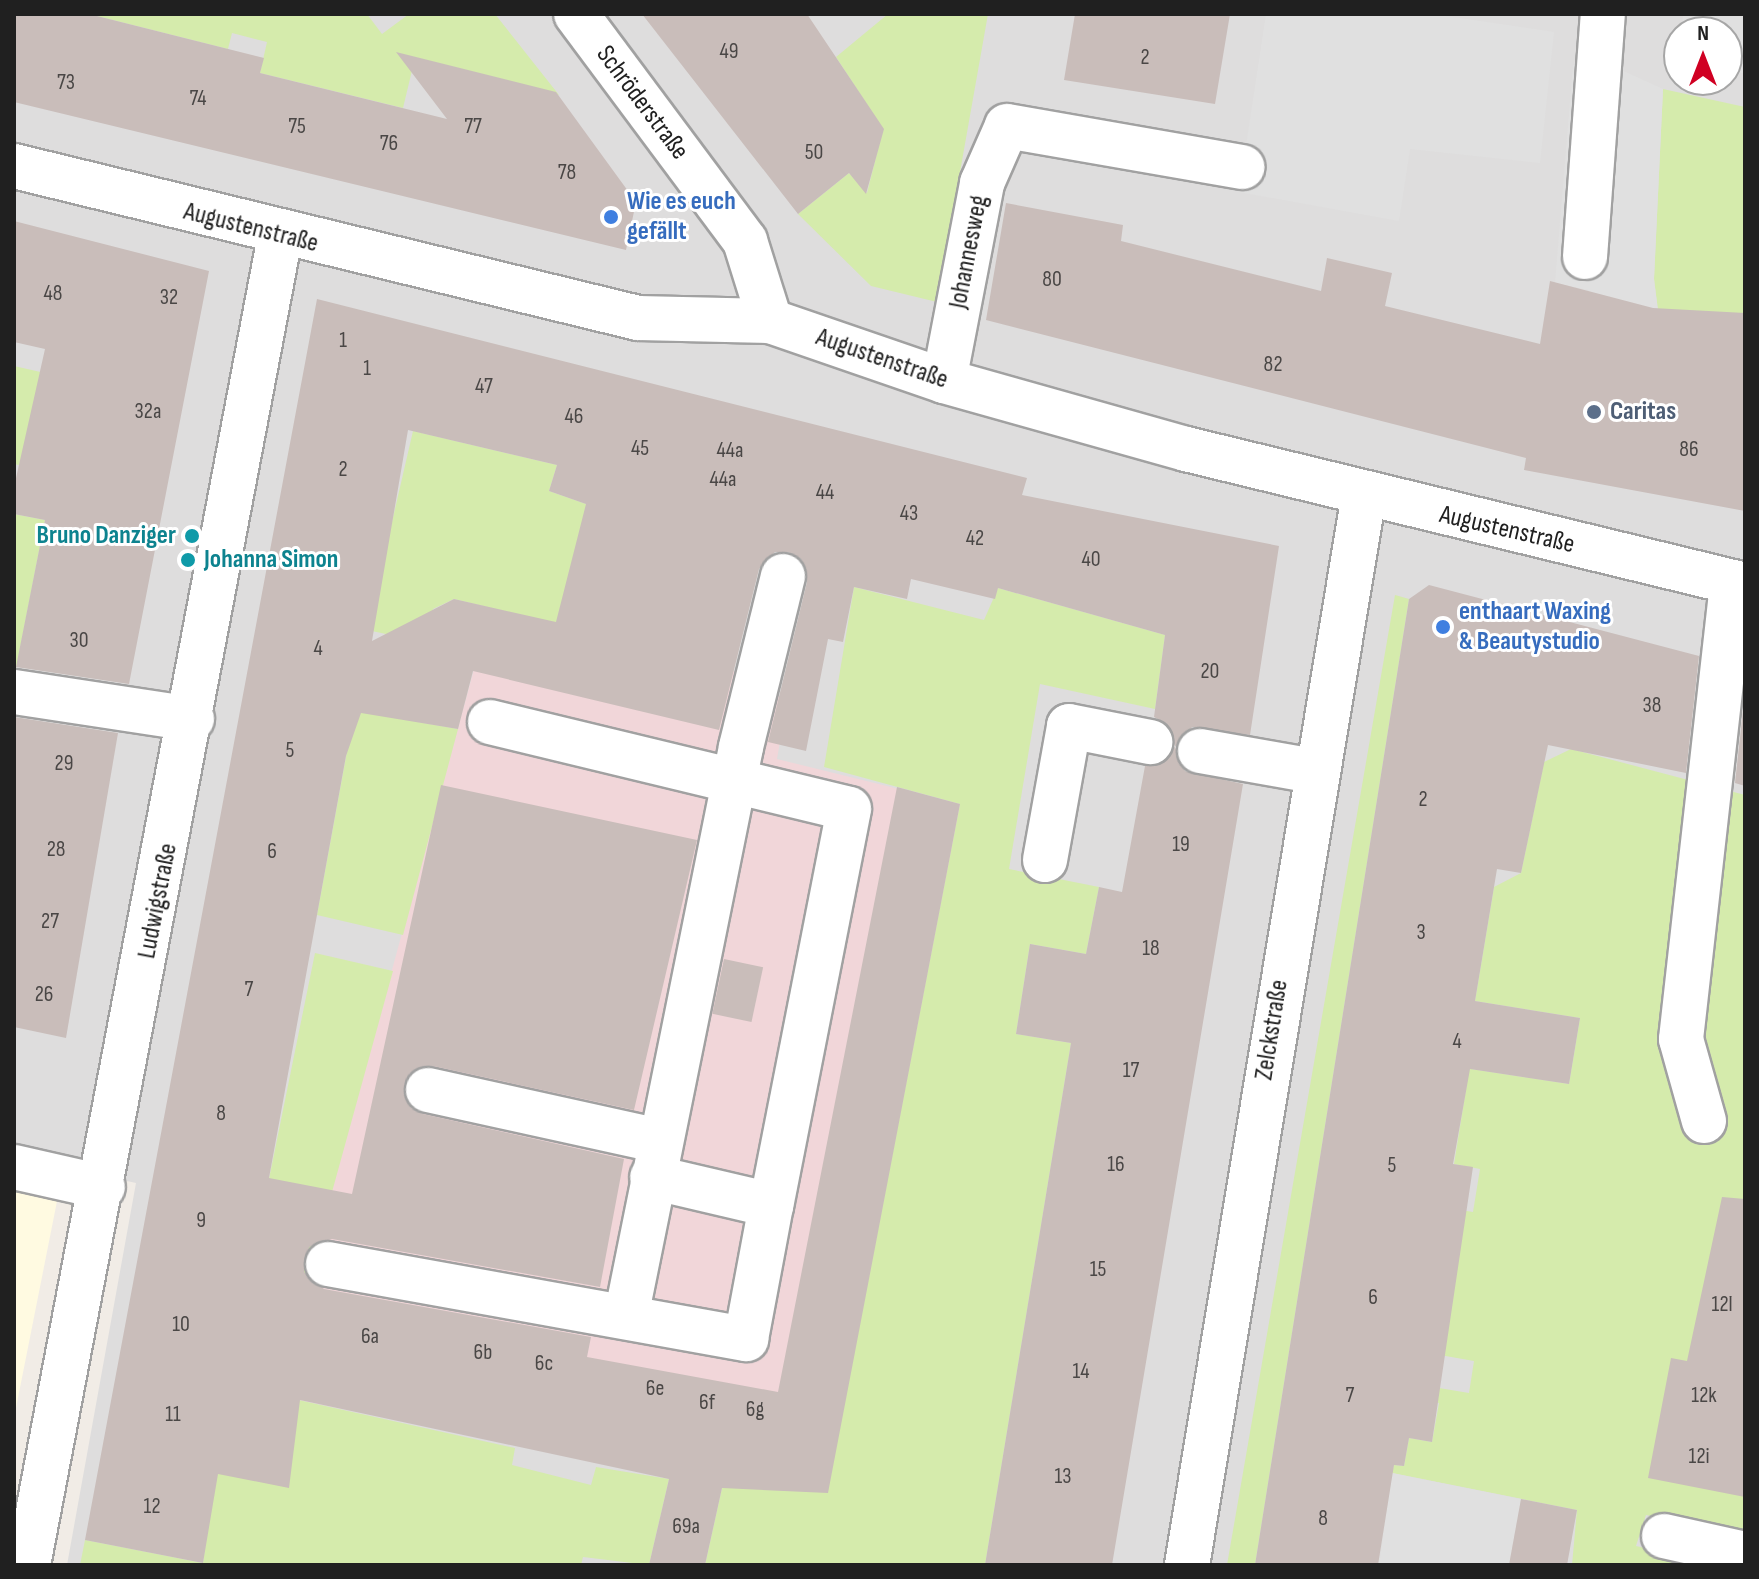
<!DOCTYPE html>
<meta charset="utf-8">
<style>
body{margin:0}
#map{position:relative;width:1759px;height:1579px;overflow:hidden;background:#f1ece6;font-family:"Sofia Sans Condensed",sans-serif}
div>[style]{position:absolute}
.residential>*{inset:0;background:#dedddd}
.commercial>*{inset:0;background:#f1d6d9}
.education>*{inset:0;background:#fffae1}
.grass>*{inset:0;background:#d5ebac}
.parking>*{inset:0;background:#e0e0e0}
.building>*{inset:0;background:#c9bdba;transform-origin:0 0}
.roads{filter:drop-shadow(2px 0 #a1a1a1) drop-shadow(-2px 0 #a1a1a1) drop-shadow(0 2px #a1a1a1) drop-shadow(0 -2px #a1a1a1)}
.minor>*{height:44px;margin:-22px;padding:0 22px;transform-origin:22px;border-radius:22px;background:#fff}
.dots>*{width:22px;height:22px;translate:-50% -50%;box-sizing:border-box;border:4px solid #fff;border-radius:50%}
span{translate:-50% -50%;white-space:nowrap;text-align:center;line-height:1.15;-webkit-text-stroke:6px #fff;paint-order:stroke}
.number-label{font-size:22px;color:#4a4746}
.number-label span{-webkit-text-stroke-width:0}
.street-label{font-size:26px;color:#202020}
.shop-label{font-size:26px;color:#366cbe;font-weight:700}
.left{translate:0 -50%;text-align:left}
.service-label{font-size:26px;color:#4e5e75;font-weight:700}
.culture-label{font-size:26px;color:#0d838f;font-weight:700}
.right{translate:-100% -50%;text-align:right}
.frame{position:absolute;inset:0;border:16px solid #202020;pointer-events:none}
.north{position:absolute;left:1663px;top:16px;width:80px;height:80px;box-sizing:border-box;background:#fff;border:2px solid #a6a6a6;border-radius:50%;rotate:0deg;font-size:22px;font-weight:700;line-height:32px;text-align:center;color:#202020}
.north::after{content:'';display:block;margin:auto;width:28px;height:36px;background:#d00022;clip-path:polygon(50% 0,100% 100%,50% 72%,0 100%)}
</style>
<div id="map">
<div class="residential">
<i style="clip-path:polygon(evenodd,14px 14px,1745px 14px,1745px 1565px,67px 1565px,136px 1183px,14px 1156px,14px 14px,1679px 32px,1727px 32px,1727px 80px,1679px 80px,1679px 32px)"></i>
</div>
<div class="commercial">
<i style="clip-path:polygon(491px 607px,719px 663px,787px 701px,777px 759px,960px 804px,843px 1411px,722px 1488px,276px 1395px)"></i>
</div>
<div class="education">
<i style="clip-path:polygon(14px 1156px,64px 1166px,14px 1418px)"></i>
</div>
<div class="grass">
<i style="clip-path:polygon(89px 14px,367px 14px,382px 34px,409px 14px,495px 14px,559px 95px,415px 58px,403px 108px,260px 73px,267px 42px,232px 33px,228px 49px)"></i>
<i style="clip-path:polygon(888px 14px,988px 14px,937px 302px,871px 286px,798px 214px,849px 173px,867px 193px,883px 129px,836px 57px)"></i>
<i style="clip-path:polygon(1663px 89px,1745px 107px,1745px 313px,1665px 366px,1654px 279px)"></i>
<i style="clip-path:polygon(14px 366px,107px 387px,53px 472px,14px 464px)"></i>
<i style="clip-path:polygon(413px 431px,557px 465px,549px 491px,586px 504px,719px 663px,454px 599px,433px 609px,418px 722px,458px 729px,403px 935px,317px 915px,363px 664px,386px 634px,367px 630px)"></i>
<i style="clip-path:polygon(14px 514px,45px 520px,14px 679px)"></i>
<i style="clip-path:polygon(854px 587px,984px 620px,998px 588px,1165px 635px,1155px 709px,1040px 684px,1009px 869px,1099px 887px,1086px 954px,1030px 944px,1016px 1034px,1071px 1043px,985px 1565px,705px 1565px,722px 1488px,843px 1411px,960px 804px,824px 767px)"></i>
<i style="clip-path:polygon(1395px 595px,1409px 599px,1255px 1565px,1227px 1565px)"></i>
<i style="clip-path:polygon(1571px 749px,1745px 795px,1745px 1534px,1646px 1515px,1636px 1546px,1726px 1565px,1572px 1565px,1577px 1510px,1392px 1473px,1394px 1465px,1404px 1466px,1409px 1438px,1432px 1442px,1439px 1403px,1420px 1399px,1421px 1385px,1469px 1393px,1474px 1361px,1423px 1352px,1448px 1208px,1473px 1212px,1480px 1169px,1454px 1164px,1467px 1083px,1452px 1066px,1569px 1084px,1580px 1018px,1475px 1001px,1494px 887px,1521px 873px,1544px 762px)"></i>
<i style="clip-path:polygon(315px 953px,393px 971px,276px 1395px,515px 1448px,512px 1465px,591px 1485px,596px 1467px,669px 1479px,649px 1565px,583px 1557px,581px 1565px,80px 1565px,85px 1540px,203px 1563px,227px 1385px)"></i>
</div>
<div class="parking">
<i style="clip-path:polygon(1266px 14px,1432px 14px,1554px 32px,1540px 163px,1410px 149px,1399px 221px,1239px 192px)"></i>
<i style="clip-path:polygon(1683px 14px,1745px 14px,1745px 73px,1727px 72px,1727px 32px,1682px 32px)"></i>
<i style="clip-path:polygon(1573px 65px,1619px 69px,1663px 89px,1654px 279px,1665px 366px,1578px 350px,1589px 290px,1555px 283px)"></i>
<i style="clip-path:polygon(1392px 1473px,1521px 1499px,1509px 1565px,1379px 1565px)"></i>
</div>
<div class="building">
<i style="clip-path:polygon(14px 14px,89px 14px,264px 58px,260px 73px,447px 119px,396px 52px,556px 92px,636px 202px,626px 250px,14px 102px)"></i>
<i style="clip-path:polygon(642px 14px,807px 14px,884px 129px,866px 194px,849px 173px,798px 214px)"></i>
<i style="clip-path:polygon(1075px 14px,1230px 14px,1215px 104px,1064px 80px)"></i>
<i style="clip-path:polygon(1006px 203px,1123px 225px,1121px 241px,1321px 291px,1327px 258px,1392px 273px,1385px 306px,1540px 344px,1550px 281px,1653px 308px,1745px 313px,1745px 511px,1524px 470px,1526px 458px,986px 320px)"></i>
<i style="clip-path:polygon(14px 221px,209px 271px,129px 684px,16px 667px,45px 520px,14px 514px,14px 487px,45px 349px,14px 342px)"></i>
<i style="clip-path:polygon(evenodd,317px 299px,1027px 478px,1022px 495px,1279px 546px,1250px 735px,1192px 727px,1175px 747px,1185px 771px,1243px 784px,1112px 1565px,985px 1565px,1071px 1043px,1016px 1034px,1030px 944px,1086px 954px,1099px 887px,1122px 892px,1145px 766px,1168px 759px,1175px 746px,1167px 724px,1154px 717px,1165px 635px,998px 588px,995px 599px,911px 579px,907px 599px,854px 587px,843px 642px,828px 639px,806px 751px,768px 742px,807px 582px,801px 559px,788px 552px,775px 552px,759px 569px,719px 730px,473px 671px,458px 729px,361px 713px,346px 756px,269px 1178px,352px 1194px,441px 785px,697px 840px,634px 1110px,433px 1066px,410px 1073px,404px 1085px,411px 1108px,423px 1114px,624px 1159px,600px 1287px,332px 1239px,309px 1247px,304px 1272px,324px 1289px,591px 1337px,587px 1357px,778px 1392px,897px 787px,960px 804px,828px 1493px,722px 1488px,705px 1565px,649px 1565px,669px 1479px,300px 1400px,289px 1488px,218px 1474px,203px 1563px,85px 1540px,317px 299px,408px 430px,557px 465px,549px 491px,586px 504px,556px 622px,454px 599px,372px 641px,408px 430px)"></i>
<i style="clip-path:polygon(1429px 585px,1699px 656px,1686px 773px,1548px 745px,1521px 873px,1497px 869px,1475px 1001px,1580px 1018px,1569px 1084px,1470px 1069px,1453px 1164px,1473px 1167px,1432px 1442px,1409px 1438px,1404px 1466px,1394px 1465px,1378px 1565px,1255px 1565px,1409px 599px)"></i>
<i style="clip-path:polygon(1745px 692px,1745px 786px,1735px 783px)"></i>
<i style="clip-path:polygon(14px 717px,118px 733px,66px 1038px,14px 1027px)"></i>
<i style="left:724px;top:959px;width:40px;height:56px;rotate:12deg"></i>
<i style="clip-path:polygon(1722px 1197px,1745px 1199px,1745px 1497px,1648px 1478px,1671px 1358px,1687px 1361px)"></i>
<i style="clip-path:polygon(1521px 1499px,1577px 1510px,1567px 1565px,1509px 1565px)"></i>
</div>
<div class="roads">
<div class="minor">
<i style="left:576px;top:14px;width:283px;rotate:53.3deg"></i>
<i style="left:745px;top:241px;width:84px;rotate:72.6deg"></i>
<i style="left:14px;top:166px;width:642px;rotate:13.69deg"></i>
<i style="left:638px;top:318px;width:132px;rotate:1.3deg"></i>
<i style="left:770px;top:321px;width:184px;rotate:19deg"></i>
<i style="left:944px;top:381px;width:251px;rotate:15.7deg"></i>
<i style="left:1186px;top:449px;width:575px;rotate:13.67deg"></i>
<i style="left:1585px;top:257px;width:244px;rotate:-85.8deg"></i>
<i style="left:944px;top:381px;width:202px;rotate:-79.1deg"></i>
<i style="left:982px;top:183px;width:62px;rotate:-66.3deg"></i>
<i style="left:1007px;top:126px;width:239px;rotate:9.9deg"></i>
<i style="left:14px;top:692px;width:180px;rotate:8.6deg"></i>
<i style="left:490px;top:722px;width:369px;rotate:13.6deg"></i>
<i style="left:849px;top:809px;width:404px;rotate:101.1deg"></i>
<i style="left:771px;top:1205px;width:122px;rotate:-166.8deg"></i>
<i style="left:1200px;top:751px;width:115px;rotate:10deg"></i>
<i style="left:1045px;top:860px;width:136px;rotate:-79.8deg"></i>
<i style="left:1069px;top:726px;width:83px;rotate:11.2deg"></i>
<i style="left:428px;top:1090px;width:237px;rotate:12.4deg"></i>
<i style="left:1704px;top:1121px;width:85px;rotate:-105.7deg"></i>
<i style="left:1681px;top:1039px;width:458px;rotate:-83.6deg"></i>
<i style="left:14px;top:1167px;width:91px;rotate:12.7deg"></i>
<i style="left:328px;top:1264px;width:425px;rotate:10.2deg"></i>
<i style="left:746px;top:1339px;width:136px;rotate:-79.4deg"></i>
<i style="left:626px;top:1317px;width:581px;rotate:-78.59deg"></i>
<i style="left:741px;top:747px;width:176px;rotate:-76.2deg"></i>
<i style="left:1664px;top:1536px;width:83px;rotate:12.5deg"></i>
<i style="left:28px;top:1565px;width:1353px;rotate:-79.26deg"></i>
<i style="left:1187px;top:1565px;width:1085px;rotate:-80.61deg"></i>
</div>
</div>
<div class="dots">
<i style="left:611px;top:217px;background:#3f7fe0"></i>
<i style="left:1594px;top:412px;background:#5c6f8a"></i>
<i style="left:192px;top:536px;background:#0f9aa8"></i>
<i style="left:188px;top:560px;background:#0f9aa8"></i>
<i style="left:1443px;top:627px;background:#3f7fe0"></i>
</div>
<div class="number-label">
<span style="left:729px;top:52px">49</span>
<span style="left:1145px;top:58px">2</span>
<span style="left:66px;top:83px">73</span>
<span style="left:198px;top:99px">74</span>
<span style="left:297px;top:127px">75</span>
<span style="left:473px;top:127px">77</span>
<span style="left:389px;top:144px">76</span>
<span style="left:814px;top:153px">50</span>
<span style="left:567px;top:173px">78</span>
<span style="left:1052px;top:280px">80</span>
<span style="left:53px;top:294px">48</span>
<span style="left:169px;top:298px">32</span>
<span style="left:343px;top:341px">1</span>
<span style="left:1273px;top:365px">82</span>
<span style="left:367px;top:369px">1</span>
<span style="left:484px;top:387px">47</span>
<span style="left:148px;top:412px">32a</span>
<span style="left:574px;top:417px">46</span>
<span style="left:640px;top:449px">45</span>
<span style="left:1689px;top:450px">86</span>
<span style="left:730px;top:451px">44a</span>
<span style="left:343px;top:470px">2</span>
<span style="left:723px;top:480px">44a</span>
<span style="left:825px;top:493px">44</span>
<span style="left:909px;top:514px">43</span>
<span style="left:975px;top:539px">42</span>
<span style="left:1091px;top:560px">40</span>
<span style="left:79px;top:641px">30</span>
<span style="left:318px;top:649px">4</span>
<span style="left:1210px;top:672px">20</span>
<span style="left:1652px;top:706px">38</span>
<span style="left:290px;top:751px">5</span>
<span style="left:64px;top:764px">29</span>
<span style="left:1423px;top:800px">2</span>
<span style="left:1181px;top:845px">19</span>
<span style="left:56px;top:850px">28</span>
<span style="left:272px;top:852px">6</span>
<span style="left:50px;top:922px">27</span>
<span style="left:1421px;top:933px">3</span>
<span style="left:1151px;top:949px">18</span>
<span style="left:249px;top:990px">7</span>
<span style="left:44px;top:995px">26</span>
<span style="left:1457px;top:1042px">4</span>
<span style="left:1131px;top:1071px">17</span>
<span style="left:221px;top:1114px">8</span>
<span style="left:1116px;top:1165px">16</span>
<span style="left:1392px;top:1166px">5</span>
<span style="left:201px;top:1221px">9</span>
<span style="left:1098px;top:1270px">15</span>
<span style="left:1373px;top:1298px">6</span>
<span style="left:1722px;top:1305px">12l</span>
<span style="left:181px;top:1325px">10</span>
<span style="left:370px;top:1337px">6a</span>
<span style="left:483px;top:1353px">6b</span>
<span style="left:544px;top:1364px">6c</span>
<span style="left:1081px;top:1372px">14</span>
<span style="left:655px;top:1389px">6e</span>
<span style="left:1350px;top:1396px">7</span>
<span style="left:1704px;top:1396px">12k</span>
<span style="left:707px;top:1403px">6f</span>
<span style="left:755px;top:1410px">6g</span>
<span style="left:173px;top:1415px">11</span>
<span style="left:1699px;top:1457px">12i</span>
<span style="left:1063px;top:1477px">13</span>
<span style="left:152px;top:1507px">12</span>
<span style="left:1323px;top:1519px">8</span>
<span style="left:686px;top:1527px">69a</span>
</div>
<div class="street-label">
<span style="left:642px;top:103px;rotate:53deg">Schröderstraße</span>
<span style="left:251px;top:228px;rotate:14deg">Augustenstraße</span>
<span style="left:969px;top:252px;rotate:-79deg">Johannesweg</span>
<span style="left:882px;top:359px;rotate:19deg">Augustenstraße</span>
<span style="left:1507px;top:530px;rotate:13deg">Augustenstraße</span>
<span style="left:158px;top:901px;rotate:-79deg">Ludwigstraße</span>
<span style="left:1272px;top:1030px;rotate:-81deg">Zelckstraße</span>
</div>
<div class="shop-label">
<span class="left" style="left:627px;top:217px">Wie es euch<br>gefällt</span>
<span class="left" style="left:1459px;top:627px">enthaart Waxing<br>&amp; Beautystudio</span>
</div>
<div class="service-label">
<span class="left" style="left:1610px;top:412px">Caritas</span>
</div>
<div class="culture-label">
<span class="right" style="left:176px;top:536px">Bruno Danziger</span>
<span class="left" style="left:204px;top:560px">Johanna Simon</span>
</div>
<div class="frame"></div>
<div class="north">N</div>
</div>
